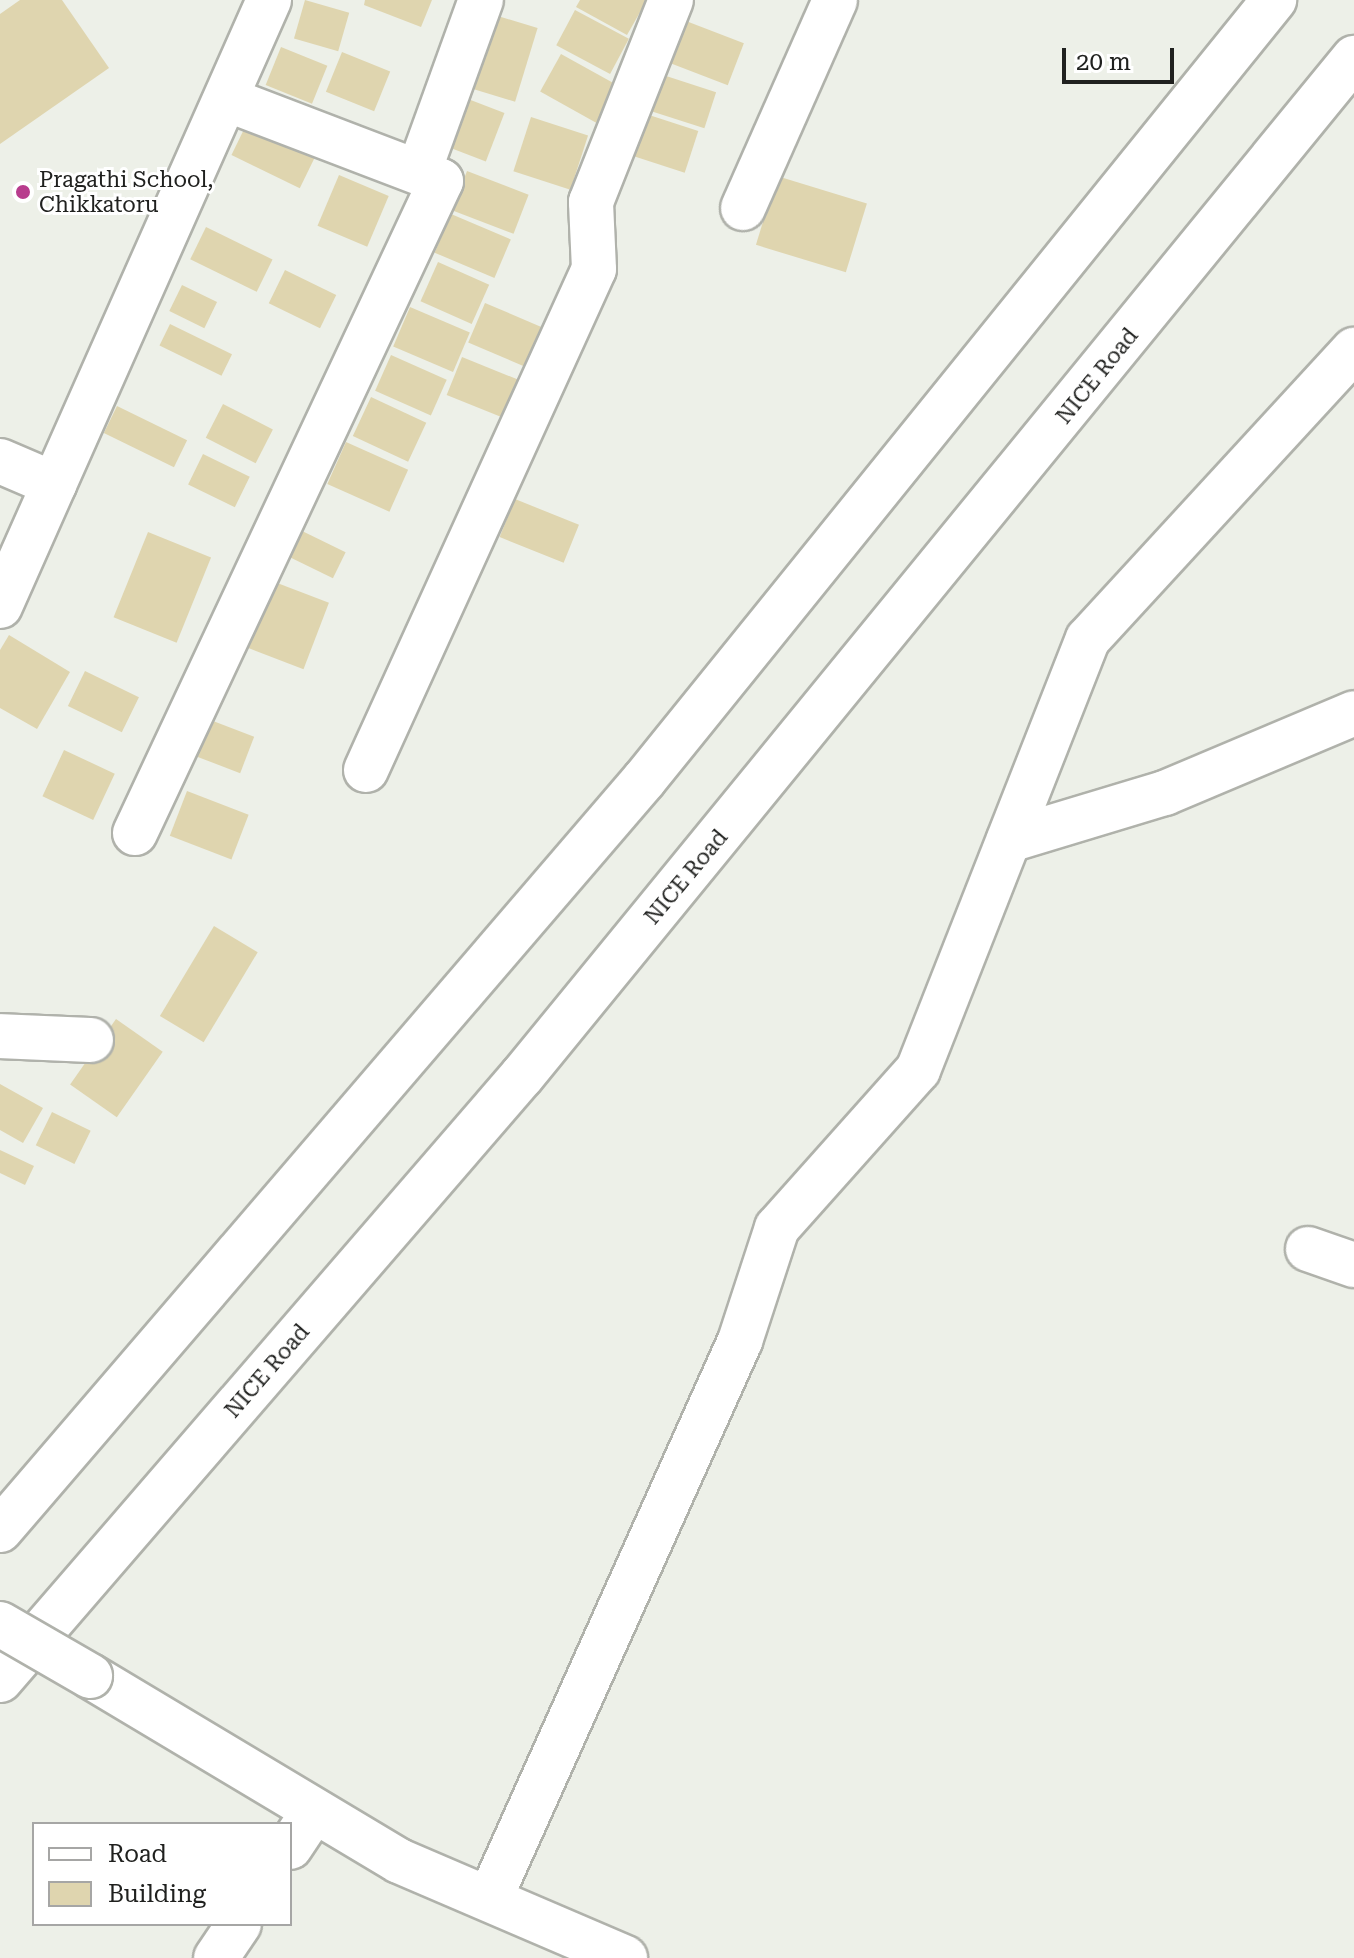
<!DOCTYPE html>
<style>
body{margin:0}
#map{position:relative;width:1354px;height:1958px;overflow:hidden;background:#edf0e8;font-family:"Roboto Serif",serif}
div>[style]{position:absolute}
.building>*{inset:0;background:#dfd5af;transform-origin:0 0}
.roads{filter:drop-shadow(2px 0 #b0b2ab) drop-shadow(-2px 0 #b0b2ab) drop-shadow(0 2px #b0b2ab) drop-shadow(0 -2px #b0b2ab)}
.minor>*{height:44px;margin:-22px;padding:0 22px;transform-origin:22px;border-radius:22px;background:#fff}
.highway>*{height:44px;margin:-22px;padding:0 22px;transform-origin:22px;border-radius:22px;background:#fff}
.bridges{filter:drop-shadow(2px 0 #b0b2ab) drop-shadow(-2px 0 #b0b2ab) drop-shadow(0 2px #b0b2ab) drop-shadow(0 -2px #b0b2ab)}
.minor-bridge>*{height:44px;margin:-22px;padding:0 22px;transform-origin:22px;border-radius:22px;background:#fff}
.dots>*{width:22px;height:22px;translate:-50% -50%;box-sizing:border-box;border:4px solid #fff;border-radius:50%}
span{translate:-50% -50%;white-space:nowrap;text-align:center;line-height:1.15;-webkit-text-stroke:6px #fff;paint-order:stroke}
.poi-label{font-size:22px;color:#20211f}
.left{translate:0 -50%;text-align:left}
.street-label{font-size:22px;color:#20211f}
.legend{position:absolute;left:32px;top:1822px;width:260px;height:104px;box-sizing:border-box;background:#fff;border:2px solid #a6a6a5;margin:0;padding:10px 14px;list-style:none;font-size:24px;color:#20211f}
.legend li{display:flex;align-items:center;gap:16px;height:40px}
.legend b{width:40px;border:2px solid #a6a6a5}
.scale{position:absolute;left:1062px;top:48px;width:112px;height:36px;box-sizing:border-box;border:4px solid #20211f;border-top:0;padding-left:10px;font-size:24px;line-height:28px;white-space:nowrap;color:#20211f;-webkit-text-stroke:6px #fff;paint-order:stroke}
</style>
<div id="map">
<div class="building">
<i style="clip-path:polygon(20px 0,62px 0,109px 68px,0 144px,0 14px)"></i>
<i style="left:305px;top:0;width:46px;height:40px;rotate:16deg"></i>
<i style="clip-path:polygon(365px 0,432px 0,421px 27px,364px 5px)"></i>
<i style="clip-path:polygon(580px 0,647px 0,627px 35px,576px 7px)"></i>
<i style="left:575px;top:10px;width:61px;height:40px;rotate:28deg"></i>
<i style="left:485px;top:12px;width:55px;height:77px;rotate:17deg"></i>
<i style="left:686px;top:21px;width:62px;height:45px;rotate:21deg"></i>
<i style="left:281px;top:47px;width:50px;height:41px;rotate:22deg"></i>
<i style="left:342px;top:52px;width:52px;height:43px;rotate:22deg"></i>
<i style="left:561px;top:54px;width:64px;height:43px;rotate:29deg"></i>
<i style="left:660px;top:74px;width:59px;height:38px;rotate:18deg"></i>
<i style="left:455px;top:94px;width:53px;height:52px;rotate:21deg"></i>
<i style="left:646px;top:114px;width:55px;height:44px;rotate:18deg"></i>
<i style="left:531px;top:117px;width:60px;height:57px;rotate:18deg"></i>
<i style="left:249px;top:119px;width:76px;height:40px;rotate:26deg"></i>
<i style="left:467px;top:171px;width:66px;height:42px;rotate:21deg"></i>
<i style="left:339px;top:175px;width:54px;height:55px;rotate:23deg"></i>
<i style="left:777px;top:176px;width:94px;height:72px;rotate:17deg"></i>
<i style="left:451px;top:214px;width:65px;height:42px;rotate:23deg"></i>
<i style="left:206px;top:227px;width:74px;height:36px;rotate:26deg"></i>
<i style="left:438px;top:262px;width:56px;height:43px;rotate:24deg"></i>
<i style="left:285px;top:270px;width:57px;height:37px;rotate:26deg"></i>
<i style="left:182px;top:285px;width:39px;height:29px;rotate:26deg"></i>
<i style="left:485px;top:303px;width:65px;height:43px;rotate:23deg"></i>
<i style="left:410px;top:307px;width:65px;height:43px;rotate:23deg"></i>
<i style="left:170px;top:324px;width:69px;height:24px;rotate:26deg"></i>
<i style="left:391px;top:355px;width:61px;height:39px;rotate:24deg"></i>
<i style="left:462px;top:357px;width:69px;height:41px;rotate:22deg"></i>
<i style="left:371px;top:397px;width:61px;height:43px;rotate:25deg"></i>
<i style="left:223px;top:404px;width:56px;height:38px;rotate:27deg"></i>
<i style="left:117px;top:406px;width:78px;height:30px;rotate:26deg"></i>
<i style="left:346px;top:442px;width:68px;height:46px;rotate:24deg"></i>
<i style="left:203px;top:454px;width:52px;height:34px;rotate:26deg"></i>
<i style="left:515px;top:499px;width:69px;height:41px;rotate:22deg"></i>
<i style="left:298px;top:529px;width:53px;height:29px;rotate:26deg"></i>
<i style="left:148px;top:532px;width:68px;height:92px;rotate:22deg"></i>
<i style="left:272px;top:581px;width:61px;height:71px;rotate:21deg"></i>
<i style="clip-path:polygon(9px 635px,70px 672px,37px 729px,0 708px,0 650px)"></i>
<i style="left:85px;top:671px;width:60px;height:39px;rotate:26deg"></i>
<i style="left:200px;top:716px;width:58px;height:39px;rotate:21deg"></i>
<i style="left:64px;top:750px;width:56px;height:51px;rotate:25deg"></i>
<i style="left:187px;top:791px;width:66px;height:48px;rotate:21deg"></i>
<i style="left:214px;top:926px;width:51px;height:105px;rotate:31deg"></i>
<i style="left:116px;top:1019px;width:57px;height:80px;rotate:35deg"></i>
<i style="clip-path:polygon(0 1084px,43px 1108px,23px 1143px,0 1130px)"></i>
<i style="left:52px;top:1112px;width:43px;height:37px;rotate:26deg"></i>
<i style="clip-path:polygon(0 1150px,34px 1166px,25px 1185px,0 1173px)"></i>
</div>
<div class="roads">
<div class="minor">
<i style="left:419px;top:171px;width:182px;rotate:-70.1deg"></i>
<i style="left:743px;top:208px;width:227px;rotate:-66.1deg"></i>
<i style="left:0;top:461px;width:59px;rotate:23.1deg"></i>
<i style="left:0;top:606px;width:663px;rotate:-66.06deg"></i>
<i style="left:366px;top:770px;width:550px;rotate:-65.53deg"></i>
<i style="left:594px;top:269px;width:67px;rotate:-92.6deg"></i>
<i style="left:591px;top:202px;width:217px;rotate:-68.4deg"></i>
<i style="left:135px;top:833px;width:720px;rotate:-64.86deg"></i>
<i style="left:441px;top:181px;width:227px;rotate:-159.1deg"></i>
<i style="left:1009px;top:840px;width:163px;rotate:-16.8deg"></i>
<i style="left:1165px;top:793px;width:205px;rotate:-22.9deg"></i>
<i style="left:0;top:1036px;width:91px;rotate:2.5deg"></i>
<i style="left:1308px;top:1249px;width:49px;rotate:19.2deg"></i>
<i style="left:90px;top:1676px;width:360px;rotate:30.9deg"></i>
<i style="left:399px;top:1861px;width:246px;rotate:23.2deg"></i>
<i style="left:290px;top:1847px;width:43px;rotate:-56.3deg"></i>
<i style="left:490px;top:1898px;width:611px;rotate:-65.83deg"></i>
<i style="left:740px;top:1341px;width:119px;rotate:-71.9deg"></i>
<i style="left:777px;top:1228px;width:212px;rotate:-48.3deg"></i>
<i style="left:918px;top:1070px;width:463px;rotate:-68.5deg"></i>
<i style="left:1088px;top:639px;width:393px;rotate:-47.4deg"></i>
<i style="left:216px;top:1958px;width:41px;rotate:-55.9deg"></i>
</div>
<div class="highway">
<i style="left:0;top:1530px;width:989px;rotate:-49.35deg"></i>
<i style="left:644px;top:780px;width:1003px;rotate:-51.07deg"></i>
<i style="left:0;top:1680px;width:798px;rotate:-49.17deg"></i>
<i style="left:522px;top:1076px;width:1315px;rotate:-50.74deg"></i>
</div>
</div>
<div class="bridges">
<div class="minor-bridge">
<i style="left:0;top:1624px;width:104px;rotate:30deg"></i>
</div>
</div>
<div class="dots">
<i style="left:23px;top:192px;background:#b83c8d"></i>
</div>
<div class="poi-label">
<span class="left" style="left:39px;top:192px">Pragathi School,<br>Chikkatoru</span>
</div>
<div class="street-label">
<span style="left:1097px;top:376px;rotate:-51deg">NICE Road</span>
<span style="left:686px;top:877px;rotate:-50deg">NICE Road</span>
<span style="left:267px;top:1371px;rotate:-49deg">NICE Road</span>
</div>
<ul class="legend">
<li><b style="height:10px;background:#fff"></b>Road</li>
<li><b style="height:22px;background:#dfd5af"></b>Building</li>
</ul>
<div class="scale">20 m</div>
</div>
